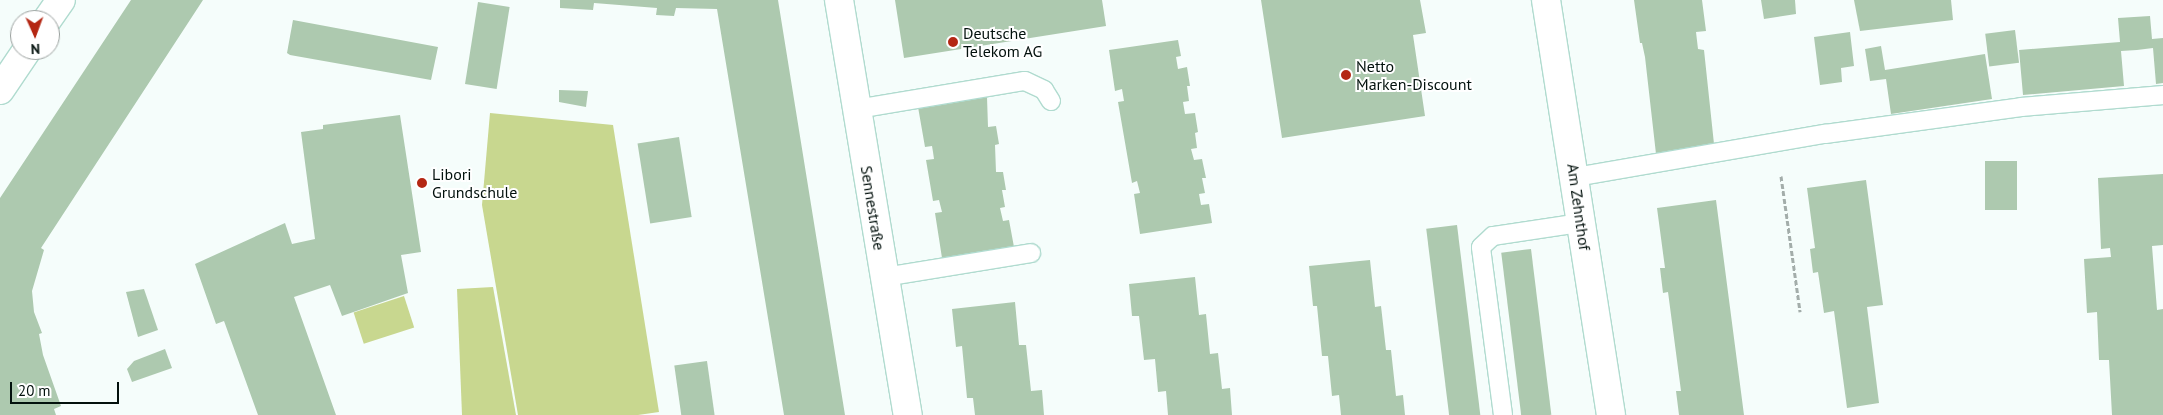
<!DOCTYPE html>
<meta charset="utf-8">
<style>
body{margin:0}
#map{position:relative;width:2163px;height:415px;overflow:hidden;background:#f5fdfb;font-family:"PT Sans",sans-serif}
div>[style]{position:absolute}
.green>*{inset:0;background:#c8d78f;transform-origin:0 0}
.building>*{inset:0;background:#adc9af;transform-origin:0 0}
.path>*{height:3px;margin-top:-1.5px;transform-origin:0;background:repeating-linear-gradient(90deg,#a3adaa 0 5px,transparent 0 7.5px)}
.roads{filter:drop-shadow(1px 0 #b0dbcf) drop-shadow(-1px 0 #b0dbcf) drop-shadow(0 1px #b0dbcf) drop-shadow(0 -1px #b0dbcf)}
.service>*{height:18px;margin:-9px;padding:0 9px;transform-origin:9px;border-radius:9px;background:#fff}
.minor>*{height:28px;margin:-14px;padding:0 14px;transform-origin:14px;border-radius:14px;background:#fff}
.dots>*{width:14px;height:14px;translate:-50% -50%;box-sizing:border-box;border:2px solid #fff;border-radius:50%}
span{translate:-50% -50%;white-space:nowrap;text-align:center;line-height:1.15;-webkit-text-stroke:4px #fff;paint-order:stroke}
.poi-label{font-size:16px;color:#03110d}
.left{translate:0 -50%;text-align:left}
.street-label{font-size:16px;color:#03110d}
.north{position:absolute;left:10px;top:10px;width:50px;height:50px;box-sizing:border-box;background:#fff;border:1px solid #9aa09e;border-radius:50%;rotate:178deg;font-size:14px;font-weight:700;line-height:20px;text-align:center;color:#03110d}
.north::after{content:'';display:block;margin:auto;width:18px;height:22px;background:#b42713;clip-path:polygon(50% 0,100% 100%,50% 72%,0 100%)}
.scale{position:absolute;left:10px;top:382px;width:109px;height:22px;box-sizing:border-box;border:2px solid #03110d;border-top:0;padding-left:6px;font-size:15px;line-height:18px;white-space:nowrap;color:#03110d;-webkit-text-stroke:4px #fff;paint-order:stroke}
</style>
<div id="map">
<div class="green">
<i style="clip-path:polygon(490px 113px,613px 125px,659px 412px,638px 415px,518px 415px,482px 205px)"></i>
<i style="clip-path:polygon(493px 287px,516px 415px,462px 415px,457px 289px)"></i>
<i style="left:404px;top:296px;width:33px;height:53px;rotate:72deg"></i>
</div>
<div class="building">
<i style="clip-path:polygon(131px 0,203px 0,41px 248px,44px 250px,32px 291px,34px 312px,42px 333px,39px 334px,43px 355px,61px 406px,54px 409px,56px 415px,0 415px,0 198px)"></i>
<i style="clip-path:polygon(560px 0,778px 0,845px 415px,784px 415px,717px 9px,676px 8px,674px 16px,656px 15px,657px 8px,594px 3px,593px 10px,560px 8px)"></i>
<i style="clip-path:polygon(895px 0,1102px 0,1106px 26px,904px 58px)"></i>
<i style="clip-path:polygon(1261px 0,1420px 0,1426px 33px,1413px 35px,1425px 116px,1282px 138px)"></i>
<i style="clip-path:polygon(1634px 0,1702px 0,1706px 31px,1696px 32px,1698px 49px,1704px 50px,1714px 144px,1656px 154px,1645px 57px,1642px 43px,1640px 43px)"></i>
<i style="clip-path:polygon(1761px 0,1795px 0,1796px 14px,1764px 19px)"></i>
<i style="clip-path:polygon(1854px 0,1951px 0,1953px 20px,1860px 31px)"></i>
<i style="left:478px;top:2px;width:32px;height:83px;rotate:9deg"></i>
<i style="clip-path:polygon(2150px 16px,2152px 39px,2163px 38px,2163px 83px,2156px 84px,2153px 48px,2137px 50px,2121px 51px,2124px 86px,2023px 95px,2019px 50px,2120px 42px,2118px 18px)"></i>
<i style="clip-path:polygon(293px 20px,438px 47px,431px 80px,290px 55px,287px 53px)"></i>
<i style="left:2015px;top:30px;width:33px;height:30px;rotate:83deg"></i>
<i style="clip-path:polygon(1850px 32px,1854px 66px,1841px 68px,1842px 82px,1820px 85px,1814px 37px)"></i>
<i style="clip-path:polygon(1178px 40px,1181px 56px,1176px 57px,1178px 69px,1187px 67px,1190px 86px,1187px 86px,1189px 101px,1183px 102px,1185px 114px,1195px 113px,1198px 132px,1195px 133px,1197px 148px,1191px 149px,1194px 160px,1202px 159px,1206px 178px,1202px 178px,1205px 193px,1199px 194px,1201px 205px,1209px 204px,1212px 223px,1140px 234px,1134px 194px,1140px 193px,1137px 181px,1132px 183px,1118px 102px,1124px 101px,1122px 89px,1115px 91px,1109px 50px)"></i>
<i style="clip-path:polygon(1881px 46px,1885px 70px,1985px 54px,1992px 99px,1891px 114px,1886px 79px,1870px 81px,1865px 49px)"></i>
<i style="clip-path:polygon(559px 90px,588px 91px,586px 107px,559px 102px)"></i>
<i style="clip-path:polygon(987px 97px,988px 127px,996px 126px,999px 144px,995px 145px,996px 172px,1003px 172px,1006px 190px,1002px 190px,1005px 207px,1000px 208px,1003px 221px,1009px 220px,1014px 247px,942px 258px,935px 213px,942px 212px,939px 200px,933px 201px,926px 160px,934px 159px,933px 152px,932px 146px,925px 147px,918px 107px)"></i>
<i style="clip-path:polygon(400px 115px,421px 252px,401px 255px,408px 293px,342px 316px,330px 285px,294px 297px,336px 415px,258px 415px,224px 321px,216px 324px,195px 264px,285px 223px,292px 244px,315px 239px,301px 132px,323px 129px,323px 125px)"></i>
<i style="left:679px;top:137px;width:81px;height:42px;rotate:81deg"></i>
<i style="left:1985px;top:161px;width:32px;height:49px"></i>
<i style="clip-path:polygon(2163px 174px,2163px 245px,2152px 246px,2157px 310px,2163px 309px,2163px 415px,2112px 415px,2109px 360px,2099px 360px,2097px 312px,2087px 313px,2084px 259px,2111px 257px,2110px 248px,2101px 249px,2098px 178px)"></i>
<i style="clip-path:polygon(1866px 180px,1883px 305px,1867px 307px,1879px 403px,1847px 408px,1834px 311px,1824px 313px,1818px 272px,1813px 273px,1810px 249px,1815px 248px,1807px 188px)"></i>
<i style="clip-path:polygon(1716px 200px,1744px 415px,1679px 415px,1676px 391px,1681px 391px,1668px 292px,1663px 293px,1660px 268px,1665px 268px,1657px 208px)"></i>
<i style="left:1457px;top:225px;width:192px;height:31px;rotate:83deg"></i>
<i style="left:1531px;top:249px;width:167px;height:30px;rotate:83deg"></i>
<i style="clip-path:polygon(1370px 260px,1375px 307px,1381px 306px,1386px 350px,1391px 350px,1396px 396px,1403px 395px,1405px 415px,1341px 415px,1339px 395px,1332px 396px,1328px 356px,1322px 356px,1317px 306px,1313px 306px,1309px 266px)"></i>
<i style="clip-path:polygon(1195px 277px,1199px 315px,1206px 314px,1210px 354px,1218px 353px,1222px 389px,1230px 388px,1232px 415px,1168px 415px,1166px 391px,1158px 392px,1155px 359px,1144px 360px,1139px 316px,1132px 316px,1129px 284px)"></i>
<i style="clip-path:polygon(144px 289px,158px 330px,138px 337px,126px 292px)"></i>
<i style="clip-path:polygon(1015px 302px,1019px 345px,1026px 345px,1031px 391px,1042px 390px,1044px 415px,975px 415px,973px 398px,967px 398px,962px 346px,956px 347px,952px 309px)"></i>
<i style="clip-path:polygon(165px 349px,172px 368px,132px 382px,127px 369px,134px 361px)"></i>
<i style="left:707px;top:361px;width:55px;height:33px;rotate:82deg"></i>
</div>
<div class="path">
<i style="left:1781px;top:176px;width:137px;rotate:82deg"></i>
</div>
<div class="roads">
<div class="service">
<i style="left:857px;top:109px;width:170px;rotate:-9.5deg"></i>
<i style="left:1025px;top:81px;width:21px;rotate:25deg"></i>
<i style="left:1044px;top:90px;width:13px;rotate:58deg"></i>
<i style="left:1575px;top:177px;width:254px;rotate:-9.8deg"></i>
<i style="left:1825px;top:134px;width:198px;rotate:-7.8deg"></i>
<i style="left:2021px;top:107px;width:143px;rotate:-4.8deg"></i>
<i style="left:885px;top:277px;width:148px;rotate:-9.3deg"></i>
<i style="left:1503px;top:415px;width:169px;rotate:-97.5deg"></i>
<i style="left:1481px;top:247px;width:16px;rotate:-43deg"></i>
<i style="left:1493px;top:236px;width:88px;rotate:-8.5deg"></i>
</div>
<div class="minor">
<i style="left:839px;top:0;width:421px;rotate:80.6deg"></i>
<i style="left:1546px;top:0;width:420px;rotate:81.1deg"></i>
<i style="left:47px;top:20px;width:24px;rotate:-55deg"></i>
<i style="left:0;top:90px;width:48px;rotate:-56deg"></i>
</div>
</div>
<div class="dots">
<i style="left:953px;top:42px;background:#b42713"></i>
<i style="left:1346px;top:75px;background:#b42713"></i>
<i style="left:422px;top:183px;background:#b42713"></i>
</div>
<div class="poi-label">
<span class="left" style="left:963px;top:42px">Deutsche<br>Telekom AG</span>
<span class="left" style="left:1356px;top:75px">Netto<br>Marken-Discount</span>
<span class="left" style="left:432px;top:183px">Libori<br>Grundschule</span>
</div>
<div class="street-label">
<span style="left:1579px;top:207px;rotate:82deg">Am Zehnthof</span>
<span style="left:873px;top:208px;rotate:81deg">Sennestraße</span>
</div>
<div class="north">N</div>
<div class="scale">20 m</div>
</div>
